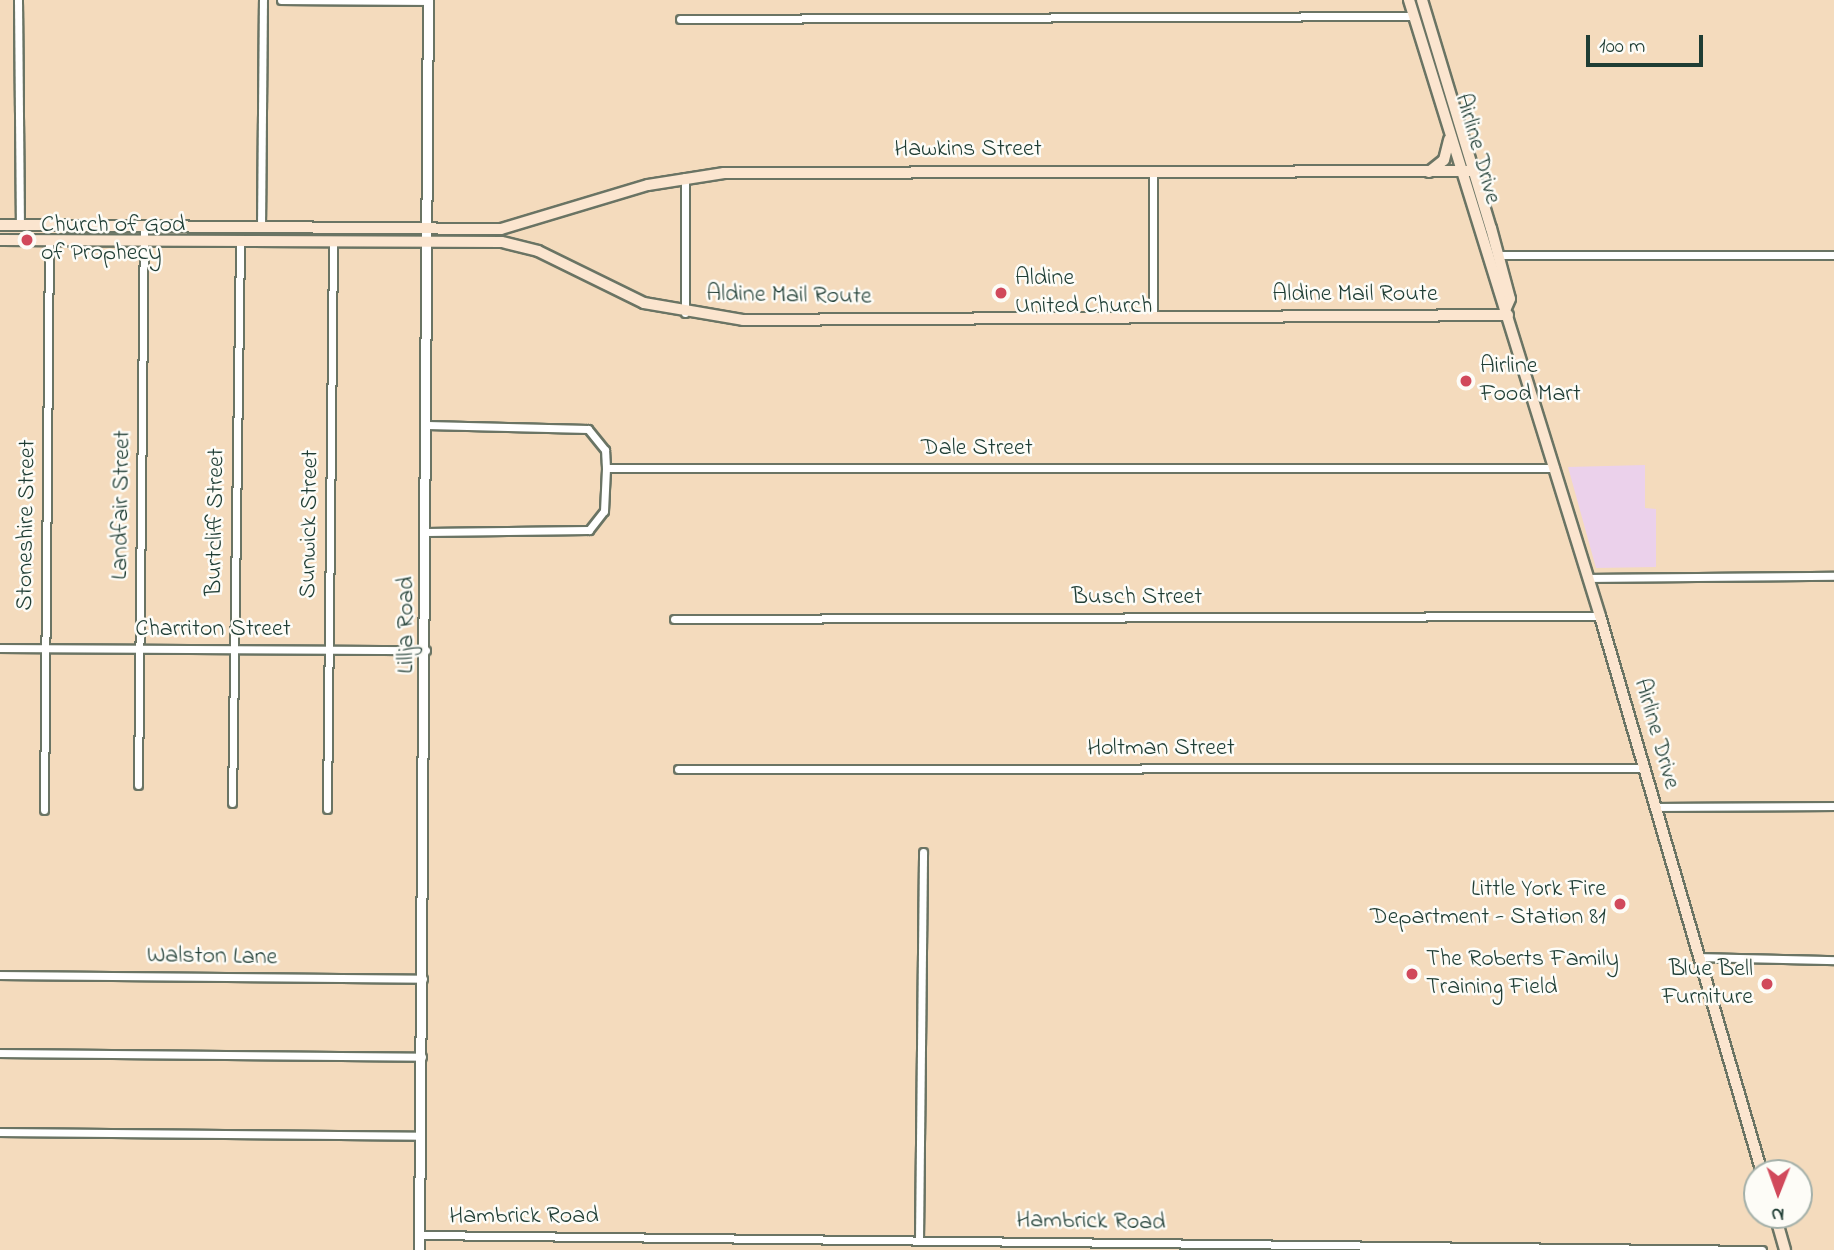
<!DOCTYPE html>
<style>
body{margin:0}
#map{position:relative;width:1834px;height:1250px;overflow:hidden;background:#f4dbbd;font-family:"Indie Flower",sans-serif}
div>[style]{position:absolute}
.built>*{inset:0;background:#ebd1eb}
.roads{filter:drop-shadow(2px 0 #6a7464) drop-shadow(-2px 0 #6a7464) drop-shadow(0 2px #6a7464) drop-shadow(0 -2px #6a7464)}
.minor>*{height:7px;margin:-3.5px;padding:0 3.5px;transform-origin:3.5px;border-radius:3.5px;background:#fff}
.tertiary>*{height:9px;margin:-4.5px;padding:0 4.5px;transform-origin:4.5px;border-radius:4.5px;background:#fff}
.secondary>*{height:10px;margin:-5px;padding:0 5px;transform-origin:5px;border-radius:5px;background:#fbe5cf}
.dots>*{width:19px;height:19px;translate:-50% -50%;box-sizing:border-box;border:4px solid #fdfcf7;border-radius:50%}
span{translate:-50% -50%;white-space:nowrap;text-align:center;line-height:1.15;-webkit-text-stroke:5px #fdfcf7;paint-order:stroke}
.street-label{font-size:24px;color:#1f3d34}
.poi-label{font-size:24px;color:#1f3d34}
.left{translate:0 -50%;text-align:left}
.right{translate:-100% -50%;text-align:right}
.north{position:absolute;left:1743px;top:1159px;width:70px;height:70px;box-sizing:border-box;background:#fdfcf7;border:2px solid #a4b0a9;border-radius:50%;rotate:181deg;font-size:19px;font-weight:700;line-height:28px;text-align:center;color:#1f3d34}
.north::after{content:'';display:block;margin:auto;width:24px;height:32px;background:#d1495b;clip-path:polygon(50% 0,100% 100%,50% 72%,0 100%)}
.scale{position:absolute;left:1586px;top:35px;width:117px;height:32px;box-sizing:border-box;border:4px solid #1f3d34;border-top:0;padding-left:9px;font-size:21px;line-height:24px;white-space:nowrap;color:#1f3d34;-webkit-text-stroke:5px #fdfcf7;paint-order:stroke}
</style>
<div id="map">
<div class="built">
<i style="clip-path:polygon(1645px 465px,1645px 508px,1656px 509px,1656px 567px,1596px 568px,1568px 467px)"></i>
</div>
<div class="roads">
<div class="minor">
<i style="left:18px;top:0;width:226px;rotate:89.5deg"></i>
<i style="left:281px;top:0;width:147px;rotate:0.4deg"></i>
<i style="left:680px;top:19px;width:734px;rotate:-0.23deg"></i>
<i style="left:1153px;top:171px;width:146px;rotate:90deg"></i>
<i style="left:685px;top:177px;width:136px;rotate:90deg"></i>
<i style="left:261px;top:227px;width:227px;rotate:-89.5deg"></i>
<i style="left:1499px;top:255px;width:335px"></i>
<i style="left:606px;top:468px;width:949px"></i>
<i style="left:426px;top:532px;width:163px;rotate:-0.7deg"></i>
<i style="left:589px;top:530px;width:24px;rotate:-52deg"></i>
<i style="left:604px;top:511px;width:43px;rotate:-87.3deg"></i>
<i style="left:606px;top:468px;width:18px;rotate:-93deg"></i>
<i style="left:605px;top:450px;width:27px;rotate:-129deg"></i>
<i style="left:588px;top:429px;width:161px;rotate:-178.6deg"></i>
<i style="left:1588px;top:578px;width:246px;rotate:-0.5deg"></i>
<i style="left:674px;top:619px;width:926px;rotate:-0.19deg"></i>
<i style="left:0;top:648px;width:426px;rotate:0.3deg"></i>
<i style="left:678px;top:769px;width:966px;rotate:-0.06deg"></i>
<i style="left:138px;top:785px;width:559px;rotate:-89.39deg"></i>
<i style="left:232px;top:803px;width:561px;rotate:-89.18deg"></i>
<i style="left:1655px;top:807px;width:179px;rotate:-0.3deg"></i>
<i style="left:327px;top:809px;width:568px;rotate:-89.39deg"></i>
<i style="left:44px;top:810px;width:570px;rotate:-89.5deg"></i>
<i style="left:1699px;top:957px;width:135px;rotate:1.3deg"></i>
<i style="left:0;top:975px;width:423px;rotate:0.5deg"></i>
<i style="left:0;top:1053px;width:422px;rotate:0.5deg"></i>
<i style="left:0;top:1132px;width:420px;rotate:0.5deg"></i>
<i style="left:419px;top:1235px;width:1343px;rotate:0.64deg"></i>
<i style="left:919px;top:1239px;width:387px;rotate:-89.4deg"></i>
</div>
<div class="tertiary">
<i style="left:419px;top:1250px;width:1250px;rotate:-89.59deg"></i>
</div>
<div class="secondary">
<i style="left:1409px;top:0;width:645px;rotate:72.77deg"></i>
<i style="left:1600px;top:616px;width:580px;rotate:73.78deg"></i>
<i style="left:1422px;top:0;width:238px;rotate:73.2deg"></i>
<i style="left:1491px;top:228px;width:73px;rotate:75deg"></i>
<i style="left:1510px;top:299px;width:10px;rotate:114deg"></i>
<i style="left:1429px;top:172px;width:19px;rotate:-39deg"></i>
<i style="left:1444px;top:160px;width:21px;rotate:-76deg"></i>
<i style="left:0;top:225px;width:501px;rotate:0.46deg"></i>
<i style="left:501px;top:229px;width:153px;rotate:-16.7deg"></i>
<i style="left:648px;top:185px;width:77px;rotate:-9deg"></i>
<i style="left:724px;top:173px;width:750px;rotate:-0.15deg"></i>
<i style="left:0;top:240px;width:502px;rotate:0.23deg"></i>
<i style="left:502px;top:242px;width:37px;rotate:14deg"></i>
<i style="left:538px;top:251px;width:118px;rotate:26.1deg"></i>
<i style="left:644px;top:303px;width:100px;rotate:9.7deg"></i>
<i style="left:743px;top:320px;width:765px;rotate:-0.37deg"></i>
<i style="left:1775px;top:1215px;width:36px;rotate:74deg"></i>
</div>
</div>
<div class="dots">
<i style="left:27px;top:240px;background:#d1495b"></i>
<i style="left:1001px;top:293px;background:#d1495b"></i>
<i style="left:1466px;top:381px;background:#d1495b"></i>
<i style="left:1620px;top:904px;background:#d1495b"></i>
<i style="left:1412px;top:974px;background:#d1495b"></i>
<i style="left:1767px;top:984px;background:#d1495b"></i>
</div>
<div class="street-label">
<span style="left:1477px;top:149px;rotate:74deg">Airline Drive</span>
<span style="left:968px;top:150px">Hawkins Street</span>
<span style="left:1355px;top:295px">Aldine Mail Route</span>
<span style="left:789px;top:296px;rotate:1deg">Aldine Mail Route</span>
<span style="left:977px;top:449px">Dale Street</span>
<span style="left:122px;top:505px;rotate:-89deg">Landfair Street</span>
<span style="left:216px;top:522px;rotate:-89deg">Burtcliff Street</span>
<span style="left:310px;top:524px;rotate:-89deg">Sunwick Street</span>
<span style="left:27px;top:525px;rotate:-89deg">Stoneshire Street</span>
<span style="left:1137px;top:598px">Busch Street</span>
<span style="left:407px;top:625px;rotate:-90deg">Lillja Road</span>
<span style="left:213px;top:630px">Charriton Street</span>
<span style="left:1656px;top:734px;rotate:74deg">Airline Drive</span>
<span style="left:1161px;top:749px">Holtman Street</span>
<span style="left:212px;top:957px;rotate:1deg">Walston Lane</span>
<span style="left:524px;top:1217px">Hambrick Road</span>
<span style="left:1091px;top:1222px;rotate:1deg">Hambrick Road</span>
</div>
<div class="poi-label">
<span class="left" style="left:41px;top:240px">Church of God<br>of Prophecy</span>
<span class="left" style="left:1015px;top:293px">Aldine<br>United Church</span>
<span class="left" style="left:1480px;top:381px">Airline<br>Food Mart</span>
<span class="right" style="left:1606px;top:904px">Little York Fire<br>Department - Station 81</span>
<span class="left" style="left:1426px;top:974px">The Roberts Family<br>Training Field</span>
<span class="right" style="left:1753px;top:984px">Blue Bell<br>Furniture</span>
</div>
<div class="north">N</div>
<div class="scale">100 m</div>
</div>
